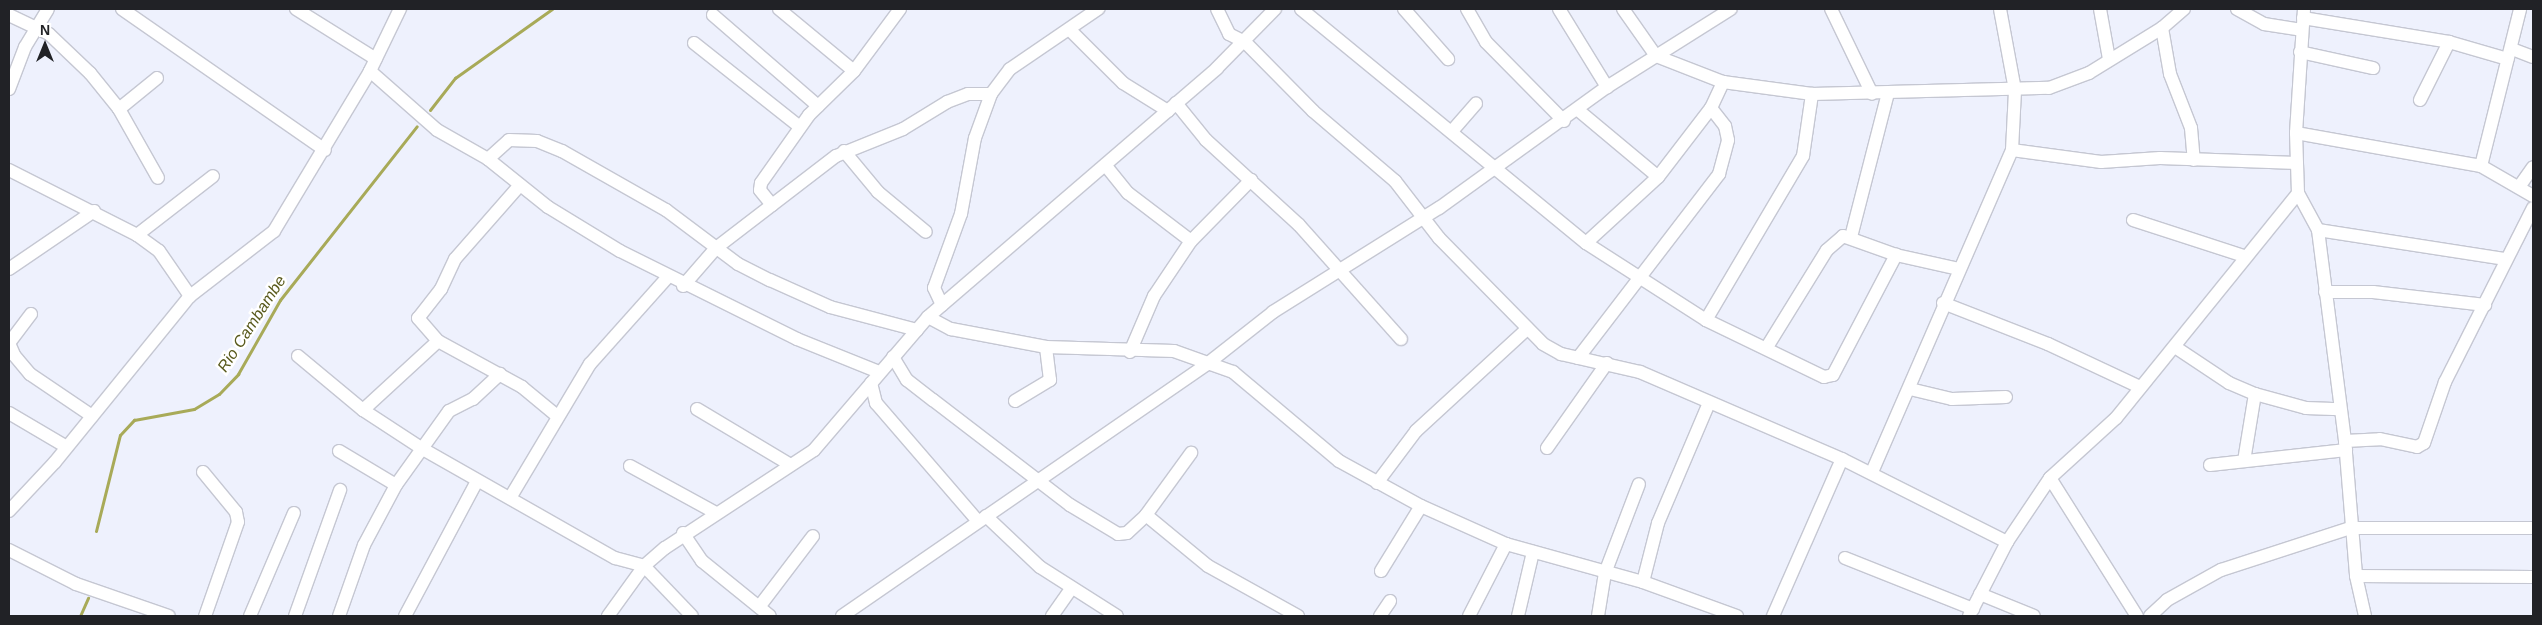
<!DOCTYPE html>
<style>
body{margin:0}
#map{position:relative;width:2542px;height:625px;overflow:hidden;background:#eef1fd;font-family:Helvetica,sans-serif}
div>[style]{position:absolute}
.stream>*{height:3px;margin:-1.5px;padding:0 1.5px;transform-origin:1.5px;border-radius:1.5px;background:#a8aa58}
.roads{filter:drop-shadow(1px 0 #c5c7d2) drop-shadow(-1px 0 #c5c7d2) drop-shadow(0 1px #c5c7d2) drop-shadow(0 -1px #c5c7d2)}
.minor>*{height:12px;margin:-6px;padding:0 6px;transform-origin:6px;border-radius:6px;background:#fff}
span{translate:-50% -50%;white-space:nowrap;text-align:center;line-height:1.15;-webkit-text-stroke:5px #fff;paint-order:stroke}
.water-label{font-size:16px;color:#58591c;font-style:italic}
.frame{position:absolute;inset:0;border:10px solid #212226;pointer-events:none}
.north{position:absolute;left:20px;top:20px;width:50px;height:50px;-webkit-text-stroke:4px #fff;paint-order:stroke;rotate:0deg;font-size:14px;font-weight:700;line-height:20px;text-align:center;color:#212226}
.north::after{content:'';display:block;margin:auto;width:18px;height:22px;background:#212226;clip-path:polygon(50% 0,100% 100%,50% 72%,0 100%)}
</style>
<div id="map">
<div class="stream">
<i style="left:430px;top:110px;width:41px;rotate:-52deg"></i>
<i style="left:455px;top:78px;width:119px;rotate:-35.4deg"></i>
<i style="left:96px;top:531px;width:99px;rotate:-76deg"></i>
<i style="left:120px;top:435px;width:21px;rotate:-47deg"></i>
<i style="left:134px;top:420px;width:61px;rotate:-10.4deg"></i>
<i style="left:194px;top:409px;width:29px;rotate:-31deg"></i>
<i style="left:219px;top:394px;width:28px;rotate:-46deg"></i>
<i style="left:238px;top:374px;width:85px;rotate:-60.4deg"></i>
<i style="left:280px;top:300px;width:221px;rotate:-51.8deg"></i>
<i style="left:80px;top:616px;width:20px;rotate:-66deg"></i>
</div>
<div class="roads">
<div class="minor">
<i style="left:122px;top:9px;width:247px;rotate:34.8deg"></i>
<i style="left:296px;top:9px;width:94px;rotate:32deg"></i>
<i style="left:779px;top:9px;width:97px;rotate:39.6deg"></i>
<i style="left:1217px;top:9px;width:28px;rotate:64deg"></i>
<i style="left:1229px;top:34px;width:18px;rotate:27deg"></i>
<i style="left:1245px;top:42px;width:97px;rotate:45.4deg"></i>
<i style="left:1313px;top:111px;width:108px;rotate:40.5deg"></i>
<i style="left:1395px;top:181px;width:72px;rotate:52.3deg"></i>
<i style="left:1439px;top:238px;width:148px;rotate:45.5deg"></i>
<i style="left:1543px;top:344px;width:21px;rotate:29deg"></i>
<i style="left:1561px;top:354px;width:81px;rotate:12.8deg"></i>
<i style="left:1640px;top:372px;width:220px;rotate:23.3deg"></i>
<i style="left:1842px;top:459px;width:185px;rotate:26.7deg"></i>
<i style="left:1301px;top:9px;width:369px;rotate:39.4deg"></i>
<i style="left:1586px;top:243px;width:143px;rotate:32.7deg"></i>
<i style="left:1706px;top:320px;width:131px;rotate:25.8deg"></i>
<i style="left:1824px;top:377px;width:9px;rotate:-13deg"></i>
<i style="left:1833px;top:375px;width:136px;rotate:-62.3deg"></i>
<i style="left:1404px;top:9px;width:67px;rotate:48.7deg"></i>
<i style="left:1467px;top:9px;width:38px;rotate:60deg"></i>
<i style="left:1486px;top:42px;width:111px;rotate:45.4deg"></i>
<i style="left:1559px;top:9px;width:92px;rotate:58.4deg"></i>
<i style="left:1623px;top:9px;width:57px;rotate:54.9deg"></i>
<i style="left:1656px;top:56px;width:72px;rotate:21.2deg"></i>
<i style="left:1723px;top:82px;width:90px;rotate:7.7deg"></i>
<i style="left:1812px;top:94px;width:237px;rotate:-1.5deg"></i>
<i style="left:2049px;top:88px;width:43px;rotate:-20.6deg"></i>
<i style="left:2089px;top:73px;width:86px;rotate:-31.7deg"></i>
<i style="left:2162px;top:28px;width:29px;rotate:-41deg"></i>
<i style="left:1831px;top:9px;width:94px;rotate:64.2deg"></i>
<i style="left:2100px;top:9px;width:51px;rotate:79.8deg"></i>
<i style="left:2237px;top:9px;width:31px;rotate:29deg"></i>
<i style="left:2264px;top:24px;width:38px;rotate:9deg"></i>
<i style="left:2304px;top:9px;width:124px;rotate:93.7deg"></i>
<i style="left:2296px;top:133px;width:60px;rotate:88.1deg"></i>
<i style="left:2298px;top:193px;width:42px;rotate:61.6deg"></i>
<i style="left:2318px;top:230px;width:213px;rotate:82.7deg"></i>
<i style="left:2345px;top:441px;width:135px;rotate:85.3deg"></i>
<i style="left:2356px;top:576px;width:41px;rotate:77.3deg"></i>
<i style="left:9px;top:15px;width:44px;rotate:25.4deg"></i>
<i style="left:49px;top:34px;width:57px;rotate:43.6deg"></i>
<i style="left:90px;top:73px;width:46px;rotate:51.1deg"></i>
<i style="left:119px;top:109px;width:79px;rotate:60.5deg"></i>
<i style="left:713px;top:15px;width:139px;rotate:40.9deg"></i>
<i style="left:2303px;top:18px;width:148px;rotate:9.3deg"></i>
<i style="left:2449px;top:42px;width:61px;rotate:16.1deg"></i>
<i style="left:2162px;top:28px;width:47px;rotate:80.1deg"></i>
<i style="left:2170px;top:74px;width:58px;rotate:68.7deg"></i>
<i style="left:2191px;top:128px;width:32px;rotate:85deg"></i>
<i style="left:1070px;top:30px;width:75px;rotate:45deg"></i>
<i style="left:1123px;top:83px;width:53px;rotate:31.9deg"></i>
<i style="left:694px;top:43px;width:135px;rotate:38.4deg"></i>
<i style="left:2512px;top:49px;width:22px;rotate:21deg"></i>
<i style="left:2300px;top:52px;width:75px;rotate:12.4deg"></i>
<i style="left:370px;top:71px;width:89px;rotate:41.4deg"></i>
<i style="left:437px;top:130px;width:59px;rotate:29.6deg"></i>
<i style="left:488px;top:159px;width:77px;rotate:38.7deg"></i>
<i style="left:548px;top:207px;width:84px;rotate:31.4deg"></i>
<i style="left:620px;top:251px;width:198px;rotate:26.4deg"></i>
<i style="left:797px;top:339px;width:88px;rotate:21.9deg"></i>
<i style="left:9px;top:89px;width:45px;rotate:-69.1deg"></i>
<i style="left:25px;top:47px;width:44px;rotate:-58.8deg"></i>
<i style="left:2420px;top:100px;width:65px;rotate:-63.4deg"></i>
<i style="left:1176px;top:103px;width:48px;rotate:51deg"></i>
<i style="left:1206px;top:140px;width:126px;rotate:42.4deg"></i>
<i style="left:1299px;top:225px;width:153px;rotate:48.2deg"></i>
<i style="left:119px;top:109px;width:49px;rotate:-39.2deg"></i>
<i style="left:1578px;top:110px;width:104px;rotate:39.9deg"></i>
<i style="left:1453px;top:130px;width:35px;rotate:-49deg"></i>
<i style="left:2296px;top:133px;width:188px;rotate:10.1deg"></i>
<i style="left:2481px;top:166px;width:60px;rotate:30deg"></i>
<i style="left:2012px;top:150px;width:90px;rotate:7.7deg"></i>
<i style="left:2101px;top:162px;width:59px;rotate:-3.9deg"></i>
<i style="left:2160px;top:158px;width:137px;rotate:2.1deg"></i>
<i style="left:844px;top:151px;width:53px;rotate:50.3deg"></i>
<i style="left:878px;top:192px;width:62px;rotate:39.8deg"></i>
<i style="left:488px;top:159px;width:28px;rotate:-42deg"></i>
<i style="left:509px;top:140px;width:28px;rotate:2deg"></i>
<i style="left:537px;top:141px;width:27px;rotate:22deg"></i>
<i style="left:562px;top:151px;width:120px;rotate:29.6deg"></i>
<i style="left:666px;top:210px;width:90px;rotate:36.9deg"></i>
<i style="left:738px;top:264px;width:36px;rotate:27deg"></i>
<i style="left:770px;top:280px;width:66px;rotate:24.2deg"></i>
<i style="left:830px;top:307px;width:90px;rotate:14.8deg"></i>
<i style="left:1106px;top:166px;width:35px;rotate:51deg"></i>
<i style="left:1128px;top:193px;width:79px;rotate:37.3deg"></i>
<i style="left:2481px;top:166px;width:162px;rotate:-76deg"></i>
<i style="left:9px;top:170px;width:144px;rotate:26.9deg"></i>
<i style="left:137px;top:235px;width:27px;rotate:36deg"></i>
<i style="left:159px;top:251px;width:55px;rotate:55.4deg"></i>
<i style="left:520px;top:185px;width:98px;rotate:131.3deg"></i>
<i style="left:455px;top:259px;width:33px;rotate:115deg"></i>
<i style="left:441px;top:289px;width:37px;rotate:128deg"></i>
<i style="left:418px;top:318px;width:30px;rotate:49deg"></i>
<i style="left:438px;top:341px;width:96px;rotate:28.7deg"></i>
<i style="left:522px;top:387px;width:45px;rotate:39.6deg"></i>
<i style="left:2519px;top:187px;width:24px;rotate:-55deg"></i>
<i style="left:772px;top:205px;width:19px;rotate:-129deg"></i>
<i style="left:760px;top:190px;width:7px;rotate:-82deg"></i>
<i style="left:761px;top:183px;width:83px;rotate:-54.8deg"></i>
<i style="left:809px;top:115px;width:63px;rotate:-44.4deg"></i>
<i style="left:854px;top:71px;width:77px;rotate:-53.4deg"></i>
<i style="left:2133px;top:220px;width:117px;rotate:18deg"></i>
<i style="left:2318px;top:230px;width:190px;rotate:8.8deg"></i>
<i style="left:137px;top:235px;width:96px;rotate:-37.8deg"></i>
<i style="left:1851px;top:237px;width:149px;rotate:-75.6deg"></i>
<i style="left:1586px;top:243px;width:98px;rotate:-42.5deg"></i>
<i style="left:1658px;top:177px;width:87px;rotate:-52.5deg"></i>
<i style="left:1711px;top:108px;width:29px;rotate:-65deg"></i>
<i style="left:9px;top:269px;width:103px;rotate:-34.3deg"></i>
<i style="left:683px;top:286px;width:50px;rotate:-49deg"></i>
<i style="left:716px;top:248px;width:151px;rotate:-37.5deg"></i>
<i style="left:836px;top:156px;width:72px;rotate:-21.9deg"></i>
<i style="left:903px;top:129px;width:52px;rotate:-31.5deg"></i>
<i style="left:947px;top:102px;width:22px;rotate:-21deg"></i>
<i style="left:968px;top:94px;width:23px"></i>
<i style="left:2325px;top:292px;width:48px"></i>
<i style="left:2373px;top:292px;width:113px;rotate:6.6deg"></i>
<i style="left:1943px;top:303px;width:113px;rotate:21.3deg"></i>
<i style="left:2048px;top:344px;width:102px;rotate:25.1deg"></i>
<i style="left:942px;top:305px;width:19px;rotate:-115deg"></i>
<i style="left:934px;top:288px;width:79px;rotate:-70deg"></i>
<i style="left:961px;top:214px;width:77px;rotate:-79.6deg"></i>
<i style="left:975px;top:138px;width:47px;rotate:-70deg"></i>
<i style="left:991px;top:94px;width:31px;rotate:-53deg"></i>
<i style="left:1010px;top:69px;width:107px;rotate:-34.3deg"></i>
<i style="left:31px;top:314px;width:36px;rotate:127deg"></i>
<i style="left:9px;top:343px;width:13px;rotate:67deg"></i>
<i style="left:14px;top:355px;width:25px;rotate:50deg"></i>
<i style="left:30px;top:374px;width:75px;rotate:34.1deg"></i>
<i style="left:928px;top:317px;width:26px;rotate:28deg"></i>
<i style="left:951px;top:329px;width:97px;rotate:10.7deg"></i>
<i style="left:1046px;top:347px;width:128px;rotate:1.8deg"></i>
<i style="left:1174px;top:351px;width:63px;rotate:19.6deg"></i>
<i style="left:1233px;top:372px;width:138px;rotate:40deg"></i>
<i style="left:1339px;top:461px;width:94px;rotate:28.8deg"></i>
<i style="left:1421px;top:506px;width:93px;rotate:24.1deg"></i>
<i style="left:1506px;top:544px;width:142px;rotate:15.5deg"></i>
<i style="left:1643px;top:582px;width:100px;rotate:19.9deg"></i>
<i style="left:1706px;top:320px;width:191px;rotate:-59.4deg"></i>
<i style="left:1803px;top:156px;width:63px;rotate:-81.7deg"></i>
<i style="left:1767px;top:347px;width:114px;rotate:-58.3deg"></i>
<i style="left:1827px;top:250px;width:21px;rotate:-41deg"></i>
<i style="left:1843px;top:236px;width:56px;rotate:19.7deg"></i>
<i style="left:1896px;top:255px;width:65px;rotate:12.5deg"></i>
<i style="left:2175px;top:347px;width:65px;rotate:33.7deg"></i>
<i style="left:2229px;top:383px;width:28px;rotate:23deg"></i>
<i style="left:2255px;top:394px;width:53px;rotate:15.4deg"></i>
<i style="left:2306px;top:408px;width:34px;rotate:2deg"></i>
<i style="left:1130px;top:352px;width:61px;rotate:-66.8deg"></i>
<i style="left:1154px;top:296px;width:66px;rotate:-56.1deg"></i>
<i style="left:1191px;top:241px;width:86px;rotate:-45.5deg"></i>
<i style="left:298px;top:356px;width:85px;rotate:39.7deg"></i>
<i style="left:363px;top:410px;width:69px;rotate:33.2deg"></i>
<i style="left:421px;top:448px;width:223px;rotate:29.6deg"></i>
<i style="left:615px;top:558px;width:30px;rotate:15deg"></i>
<i style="left:644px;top:566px;width:69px;rotate:46.2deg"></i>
<i style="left:893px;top:357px;width:27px;rotate:59deg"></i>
<i style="left:907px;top:380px;width:33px;rotate:38deg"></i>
<i style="left:933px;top:400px;width:173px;rotate:37.5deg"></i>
<i style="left:1070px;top:505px;width:56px;rotate:31.1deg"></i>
<i style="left:1118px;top:534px;width:9px;rotate:-6deg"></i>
<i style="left:1127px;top:533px;width:26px;rotate:-43deg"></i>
<i style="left:1146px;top:515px;width:77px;rotate:-54deg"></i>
<i style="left:1578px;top:358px;width:232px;rotate:-52.5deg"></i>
<i style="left:1719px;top:174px;width:35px;rotate:-75deg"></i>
<i style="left:1728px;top:140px;width:14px;rotate:-102deg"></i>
<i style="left:1725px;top:126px;width:23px;rotate:-128deg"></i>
<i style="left:871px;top:383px;width:21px;rotate:76deg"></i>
<i style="left:876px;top:403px;width:156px;rotate:49.2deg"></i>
<i style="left:1910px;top:389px;width:43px;rotate:13.4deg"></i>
<i style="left:1952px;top:399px;width:54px;rotate:-2.1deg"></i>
<i style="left:1015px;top:401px;width:41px;rotate:-31deg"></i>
<i style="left:1050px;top:380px;width:33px;rotate:-97deg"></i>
<i style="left:697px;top:409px;width:107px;rotate:30.9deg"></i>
<i style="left:363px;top:410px;width:102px;rotate:-42.6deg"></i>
<i style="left:9px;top:413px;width:65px;rotate:30.5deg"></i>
<i style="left:2345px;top:441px;width:35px;rotate:-3deg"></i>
<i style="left:2380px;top:439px;width:38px;rotate:12deg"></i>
<i style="left:2417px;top:447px;width:8px;rotate:-30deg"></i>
<i style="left:2424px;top:443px;width:65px;rotate:-71deg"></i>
<i style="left:2445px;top:382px;width:195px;rotate:-63.2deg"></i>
<i style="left:1547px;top:448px;width:104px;rotate:-54.8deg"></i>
<i style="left:339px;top:451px;width:66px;rotate:30.8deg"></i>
<i style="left:2244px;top:461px;width:68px;rotate:-80.7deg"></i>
<i style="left:2210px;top:465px;width:137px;rotate:-6.3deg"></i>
<i style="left:630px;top:466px;width:98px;rotate:28.7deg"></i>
<i style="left:203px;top:472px;width:52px;rotate:50.5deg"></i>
<i style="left:236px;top:512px;width:10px;rotate:79deg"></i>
<i style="left:238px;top:522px;width:100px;rotate:109.3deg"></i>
<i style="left:1872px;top:472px;width:351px;rotate:-66.5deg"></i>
<i style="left:2012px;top:150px;width:60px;rotate:-87.1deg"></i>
<i style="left:2015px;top:90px;width:82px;rotate:-100.5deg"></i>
<i style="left:2050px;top:478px;width:163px;rotate:57.8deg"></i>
<i style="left:1377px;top:483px;width:65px;rotate:-53.1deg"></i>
<i style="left:1416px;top:431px;width:151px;rotate:-42.6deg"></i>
<i style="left:510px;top:498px;width:156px;rotate:-59.2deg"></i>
<i style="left:590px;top:364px;width:115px;rotate:-48.2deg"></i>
<i style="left:9px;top:511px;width:67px;rotate:-46.8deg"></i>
<i style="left:55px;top:462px;width:214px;rotate:-50.9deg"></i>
<i style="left:190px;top:296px;width:106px;rotate:-37.7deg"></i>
<i style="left:274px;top:231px;width:187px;rotate:-59deg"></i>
<i style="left:370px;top:71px;width:69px;rotate:-64.2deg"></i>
<i style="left:1146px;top:515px;width:80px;rotate:39.4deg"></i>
<i style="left:1208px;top:566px;width:103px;rotate:29.1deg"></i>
<i style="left:986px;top:516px;width:74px;rotate:43.4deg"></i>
<i style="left:1040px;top:567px;width:91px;rotate:32.5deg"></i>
<i style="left:683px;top:533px;width:34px;rotate:56deg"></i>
<i style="left:702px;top:561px;width:87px;rotate:39deg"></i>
<i style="left:9px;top:550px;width:75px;rotate:26.9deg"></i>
<i style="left:76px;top:584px;width:98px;rotate:19deg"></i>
<i style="left:1845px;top:558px;width:138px;rotate:21.7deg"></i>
<i style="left:1381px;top:571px;width:76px;rotate:-58.4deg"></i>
<i style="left:2356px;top:576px;width:177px;rotate:0.3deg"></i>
<i style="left:1643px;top:582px;width:61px;rotate:-75.7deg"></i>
<i style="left:1658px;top:523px;width:130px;rotate:-67deg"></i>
<i style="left:1980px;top:594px;width:58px;rotate:22.2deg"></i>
<i style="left:759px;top:607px;width:89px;rotate:-52.7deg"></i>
<i style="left:250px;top:616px;width:112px;rotate:-66.9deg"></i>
<i style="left:295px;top:616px;width:134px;rotate:-70.3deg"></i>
<i style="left:339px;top:616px;width:75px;rotate:-70.6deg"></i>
<i style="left:364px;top:545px;width:68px;rotate:-61.9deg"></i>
<i style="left:396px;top:485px;width:91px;rotate:-54.4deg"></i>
<i style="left:449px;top:411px;width:27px;rotate:-27deg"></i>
<i style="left:473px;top:399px;width:37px;rotate:-43deg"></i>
<i style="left:405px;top:616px;width:153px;rotate:-61.9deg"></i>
<i style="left:608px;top:616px;width:62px;rotate:-54.2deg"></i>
<i style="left:644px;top:566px;width:28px;rotate:-41deg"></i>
<i style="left:665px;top:548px;width:178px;rotate:-33.3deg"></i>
<i style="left:814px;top:450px;width:175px;rotate:-49.4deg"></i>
<i style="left:928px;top:317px;width:381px;rotate:-40.7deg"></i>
<i style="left:1217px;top:68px;width:83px;rotate:-45.5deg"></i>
<i style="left:842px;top:616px;width:444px;rotate:-34.6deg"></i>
<i style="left:1207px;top:364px;width:84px;rotate:-38.2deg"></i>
<i style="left:1273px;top:312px;width:196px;rotate:-32.1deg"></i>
<i style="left:1439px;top:208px;width:207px;rotate:-35.8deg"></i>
<i style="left:1607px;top:87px;width:146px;rotate:-32.2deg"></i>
<i style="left:1052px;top:616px;width:33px;rotate:-55deg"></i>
<i style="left:1380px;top:616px;width:18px;rotate:-56deg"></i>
<i style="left:1469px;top:616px;width:81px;rotate:-62.8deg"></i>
<i style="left:1518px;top:616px;width:66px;rotate:-76.8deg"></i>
<i style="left:1598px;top:616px;width:44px;rotate:-80.8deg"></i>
<i style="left:1605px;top:573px;width:95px;rotate:-69.1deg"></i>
<i style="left:1773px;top:616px;width:171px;rotate:-66.3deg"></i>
<i style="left:1969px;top:616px;width:83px;rotate:-62.8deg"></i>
<i style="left:2007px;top:542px;width:77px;rotate:-56.1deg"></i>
<i style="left:2050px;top:478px;width:89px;rotate:-42.3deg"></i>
<i style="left:2116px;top:418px;width:289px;rotate:-51deg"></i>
<i style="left:2150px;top:616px;width:23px;rotate:-43deg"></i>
<i style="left:2167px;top:600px;width:62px;rotate:-29.1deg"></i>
<i style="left:2221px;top:570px;width:136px;rotate:-18deg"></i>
<i style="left:2350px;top:528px;width:183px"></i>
</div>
</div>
<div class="water-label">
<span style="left:252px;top:324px;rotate:-57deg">Rio Cambambe</span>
</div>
<div class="frame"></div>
<div class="north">N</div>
</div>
